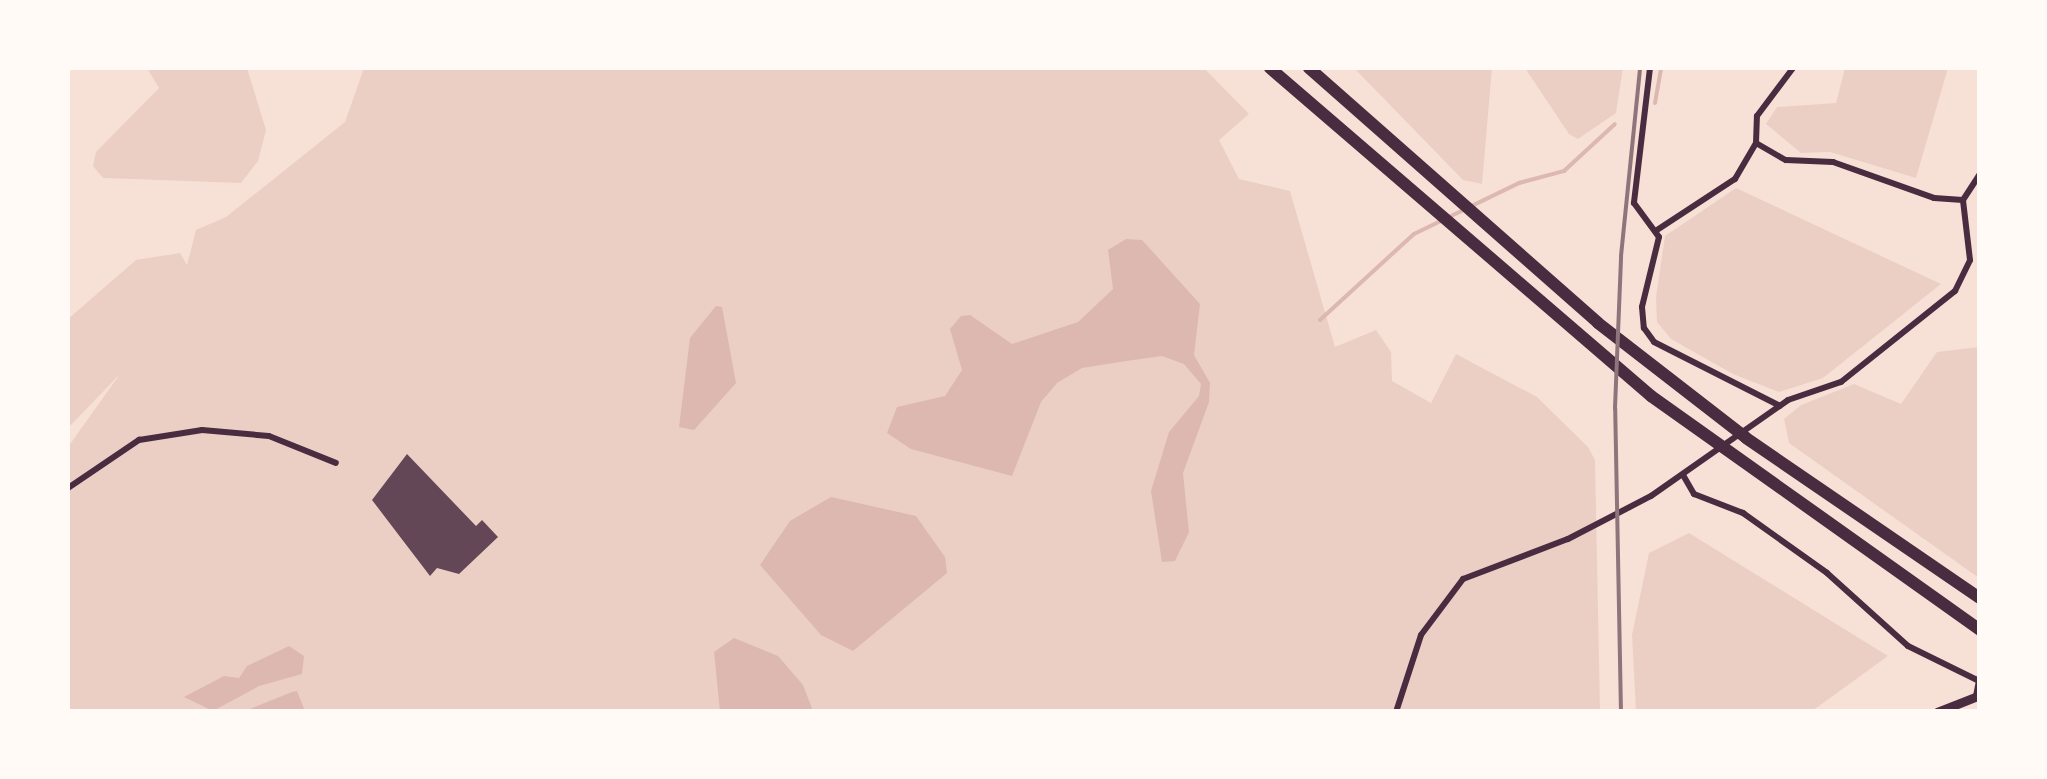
<!DOCTYPE html>
<style>
body{margin:0}
#map{position:relative;width:2047px;height:779px;overflow:hidden;background:#f7e1d7;font-family:"Roboto Serif",serif}
div>[style]{position:absolute}
.green>*{inset:0;background:#ebcfc5}
.water>*{inset:0;background:#dcb8b0}
.stream>*{height:4px;margin:-2px;padding:0 2px;transform-origin:2px;border-radius:2px;background:#dcb8b0}
.building>*{inset:0;background:#644757}
.minor>*{height:6px;margin:-3px;padding:0 3px;transform-origin:3px;border-radius:3px;background:#4a2c40}
.tertiary>*{height:9px;margin:-4.5px;padding:0 4.5px;transform-origin:4.5px;border-radius:4.5px;background:#4a2c40}
.motorway>*{height:12px;margin:-6px;padding:0 6px;transform-origin:6px;border-radius:6px;background:#4a2c40}
.rail>*{height:4px;margin:-2px;padding:0 2px;transform-origin:2px;border-radius:2px;background:#8f747c}
span{translate:-50% -50%;white-space:nowrap;text-align:center;line-height:1.15;-webkit-text-stroke:10px #fffaf5;paint-order:stroke}
.frame{position:absolute;inset:0;border:70px solid #fffaf5;pointer-events:none}
</style>
<div id="map">
<div class="green">
<i style="clip-path:polygon(147px 68px,247px 68px,266px 130px,258px 161px,241px 183px,103px 178px,93px 166px,96px 152px,159px 88px)"></i>
<i style="clip-path:polygon(364px 68px,1204px 68px,1249px 114px,1219px 140px,1239px 179px,1290px 191px,1335px 347px,1376px 330px,1391px 352px,1392px 381px,1431px 403px,1456px 354px,1537px 397px,1588px 447px,1595px 460px,1600px 711px,68px 711px,68px 447px,120px 374px,68px 428px,68px 319px,136px 260px,180px 253px,187px 265px,196px 230px,226px 217px,345px 122px)"></i>
<i style="clip-path:polygon(1354px 68px,1492px 68px,1482px 184px,1463px 180px)"></i>
<i style="clip-path:polygon(1525px 68px,1623px 68px,1616px 113px,1578px 139px,1569px 134px)"></i>
<i style="clip-path:polygon(1845px 68px,1948px 68px,1916px 178px,1830px 152px,1801px 153px,1766px 124px,1777px 107px,1836px 103px)"></i>
<i style="clip-path:polygon(1736px 188px,1941px 284px,1823px 378px,1779px 392px,1733px 374px,1671px 339px,1657px 322px,1656px 297px,1665px 236px)"></i>
<i style="clip-path:polygon(1979px 347px,1979px 578px,1789px 443px,1784px 419px,1801px 405px,1854px 384px,1901px 404px,1937px 352px)"></i>
<i style="clip-path:polygon(1689px 533px,1888px 656px,1812px 711px,1636px 711px,1632px 635px,1649px 553px)"></i>
</div>
<div class="water">
<i style="clip-path:polygon(1126px 239px,1142px 240px,1200px 304px,1194px 355px,1210px 383px,1209px 402px,1183px 473px,1189px 532px,1175px 561px,1162px 562px,1151px 491px,1169px 432px,1199px 396px,1201px 384px,1184px 364px,1162px 356px,1126px 361px,1082px 368px,1057px 383px,1041px 402px,1012px 476px,911px 449px,887px 433px,897px 407px,945px 396px,962px 370px,950px 329px,961px 316px,970px 315px,1012px 344px,1078px 322px,1113px 289px,1108px 250px)"></i>
<i style="clip-path:polygon(716px 306px,722px 307px,736px 383px,694px 430px,679px 427px,690px 338px)"></i>
<i style="clip-path:polygon(831px 497px,916px 516px,945px 557px,947px 573px,853px 651px,821px 635px,760px 565px,790px 521px)"></i>
<i style="clip-path:polygon(734px 638px,778px 656px,803px 685px,813px 711px,720px 711px,714px 652px)"></i>
<i style="clip-path:polygon(289px 646px,304px 656px,302px 674px,259px 686px,213px 711px,184px 697px,224px 676px,239px 678px,247px 666px)"></i>
<i style="clip-path:polygon(297px 691px,305px 711px,245px 711px,292px 692px)"></i>
</div>
<div class="stream">
<i style="left:1655px;top:103px;width:36px;rotate:-80deg"></i>
<i style="left:1320px;top:320px;width:127px;rotate:-42.5deg"></i>
<i style="left:1414px;top:234px;width:117px;rotate:-25.9deg"></i>
<i style="left:1519px;top:183px;width:47px;rotate:-14.9deg"></i>
<i style="left:1564px;top:171px;width:69px;rotate:-42.7deg"></i>
</div>
<div class="building">
<i style="clip-path:polygon(407px 454px,476px 526px,482px 520px,498px 537px,459px 574px,437px 568px,430px 576px,372px 500px)"></i>
</div>
<div class="minor">
<i style="left:1650px;top:68px;width:136px;rotate:96.8deg"></i>
<i style="left:1634px;top:203px;width:42px;rotate:53.7deg"></i>
<i style="left:1659px;top:237px;width:72px;rotate:103.7deg"></i>
<i style="left:1642px;top:307px;width:21px;rotate:85deg"></i>
<i style="left:1644px;top:328px;width:17px;rotate:54deg"></i>
<i style="left:1654px;top:342px;width:141px;rotate:26.9deg"></i>
<i style="left:1756px;top:143px;width:34px;rotate:30deg"></i>
<i style="left:1786px;top:160px;width:47px;rotate:2.4deg"></i>
<i style="left:1833px;top:162px;width:107px;rotate:19.6deg"></i>
<i style="left:1934px;top:198px;width:29px;rotate:4deg"></i>
<i style="left:1657px;top:230px;width:93px;rotate:-33.2deg"></i>
<i style="left:1735px;top:179px;width:42px;rotate:-59.7deg"></i>
<i style="left:1756px;top:143px;width:27px;rotate:-88deg"></i>
<i style="left:1757px;top:116px;width:60px;rotate:-53.1deg"></i>
<i style="left:1683px;top:475px;width:22px;rotate:60deg"></i>
<i style="left:1694px;top:494px;width:53px;rotate:21.2deg"></i>
<i style="left:1743px;top:513px;width:103px;rotate:35.5deg"></i>
<i style="left:1827px;top:573px;width:109px;rotate:42deg"></i>
<i style="left:1908px;top:646px;width:77px;rotate:26.2deg"></i>
<i style="left:68px;top:488px;width:86px;rotate:-34.1deg"></i>
<i style="left:139px;top:440px;width:64px;rotate:-9deg"></i>
<i style="left:202px;top:430px;width:67px;rotate:5.1deg"></i>
<i style="left:269px;top:436px;width:72px;rotate:21.9deg"></i>
<i style="left:1976px;top:696px;width:21px;rotate:-79deg"></i>
<i style="left:1396px;top:712px;width:81px;rotate:-72deg"></i>
<i style="left:1421px;top:635px;width:70px;rotate:-53.1deg"></i>
<i style="left:1463px;top:579px;width:112px;rotate:-20.9deg"></i>
<i style="left:1568px;top:539px;width:93px;rotate:-27.4deg"></i>
<i style="left:1651px;top:496px;width:167px;rotate:-35deg"></i>
<i style="left:1788px;top:400px;width:56px;rotate:-18.8deg"></i>
<i style="left:1841px;top:382px;width:146px;rotate:-38.6deg"></i>
<i style="left:1955px;top:291px;width:34px;rotate:-64deg"></i>
<i style="left:1970px;top:260px;width:60px;rotate:-96.7deg"></i>
<i style="left:1963px;top:200px;width:31px;rotate:-57deg"></i>
</div>
<div class="tertiary">
<i style="left:1937px;top:712px;width:46px;rotate:-21.6deg"></i>
</div>
<div class="motorway">
<i style="left:1270px;top:68px;width:503px;rotate:40.72deg"></i>
<i style="left:1651px;top:396px;width:404px;rotate:35.4deg"></i>
<i style="left:1309px;top:68px;width:385px;rotate:41.4deg"></i>
<i style="left:1598px;top:323px;width:187px;rotate:37.8deg"></i>
<i style="left:1746px;top:438px;width:283px;rotate:34.4deg"></i>
</div>
<div class="rail">
<i style="left:1621px;top:712px;width:304px;rotate:-91.1deg"></i>
<i style="left:1615px;top:408px;width:152px;rotate:-87.7deg"></i>
<i style="left:1621px;top:256px;width:189px;rotate:-84.2deg"></i>
</div>
<div class="frame"></div>
</div>
